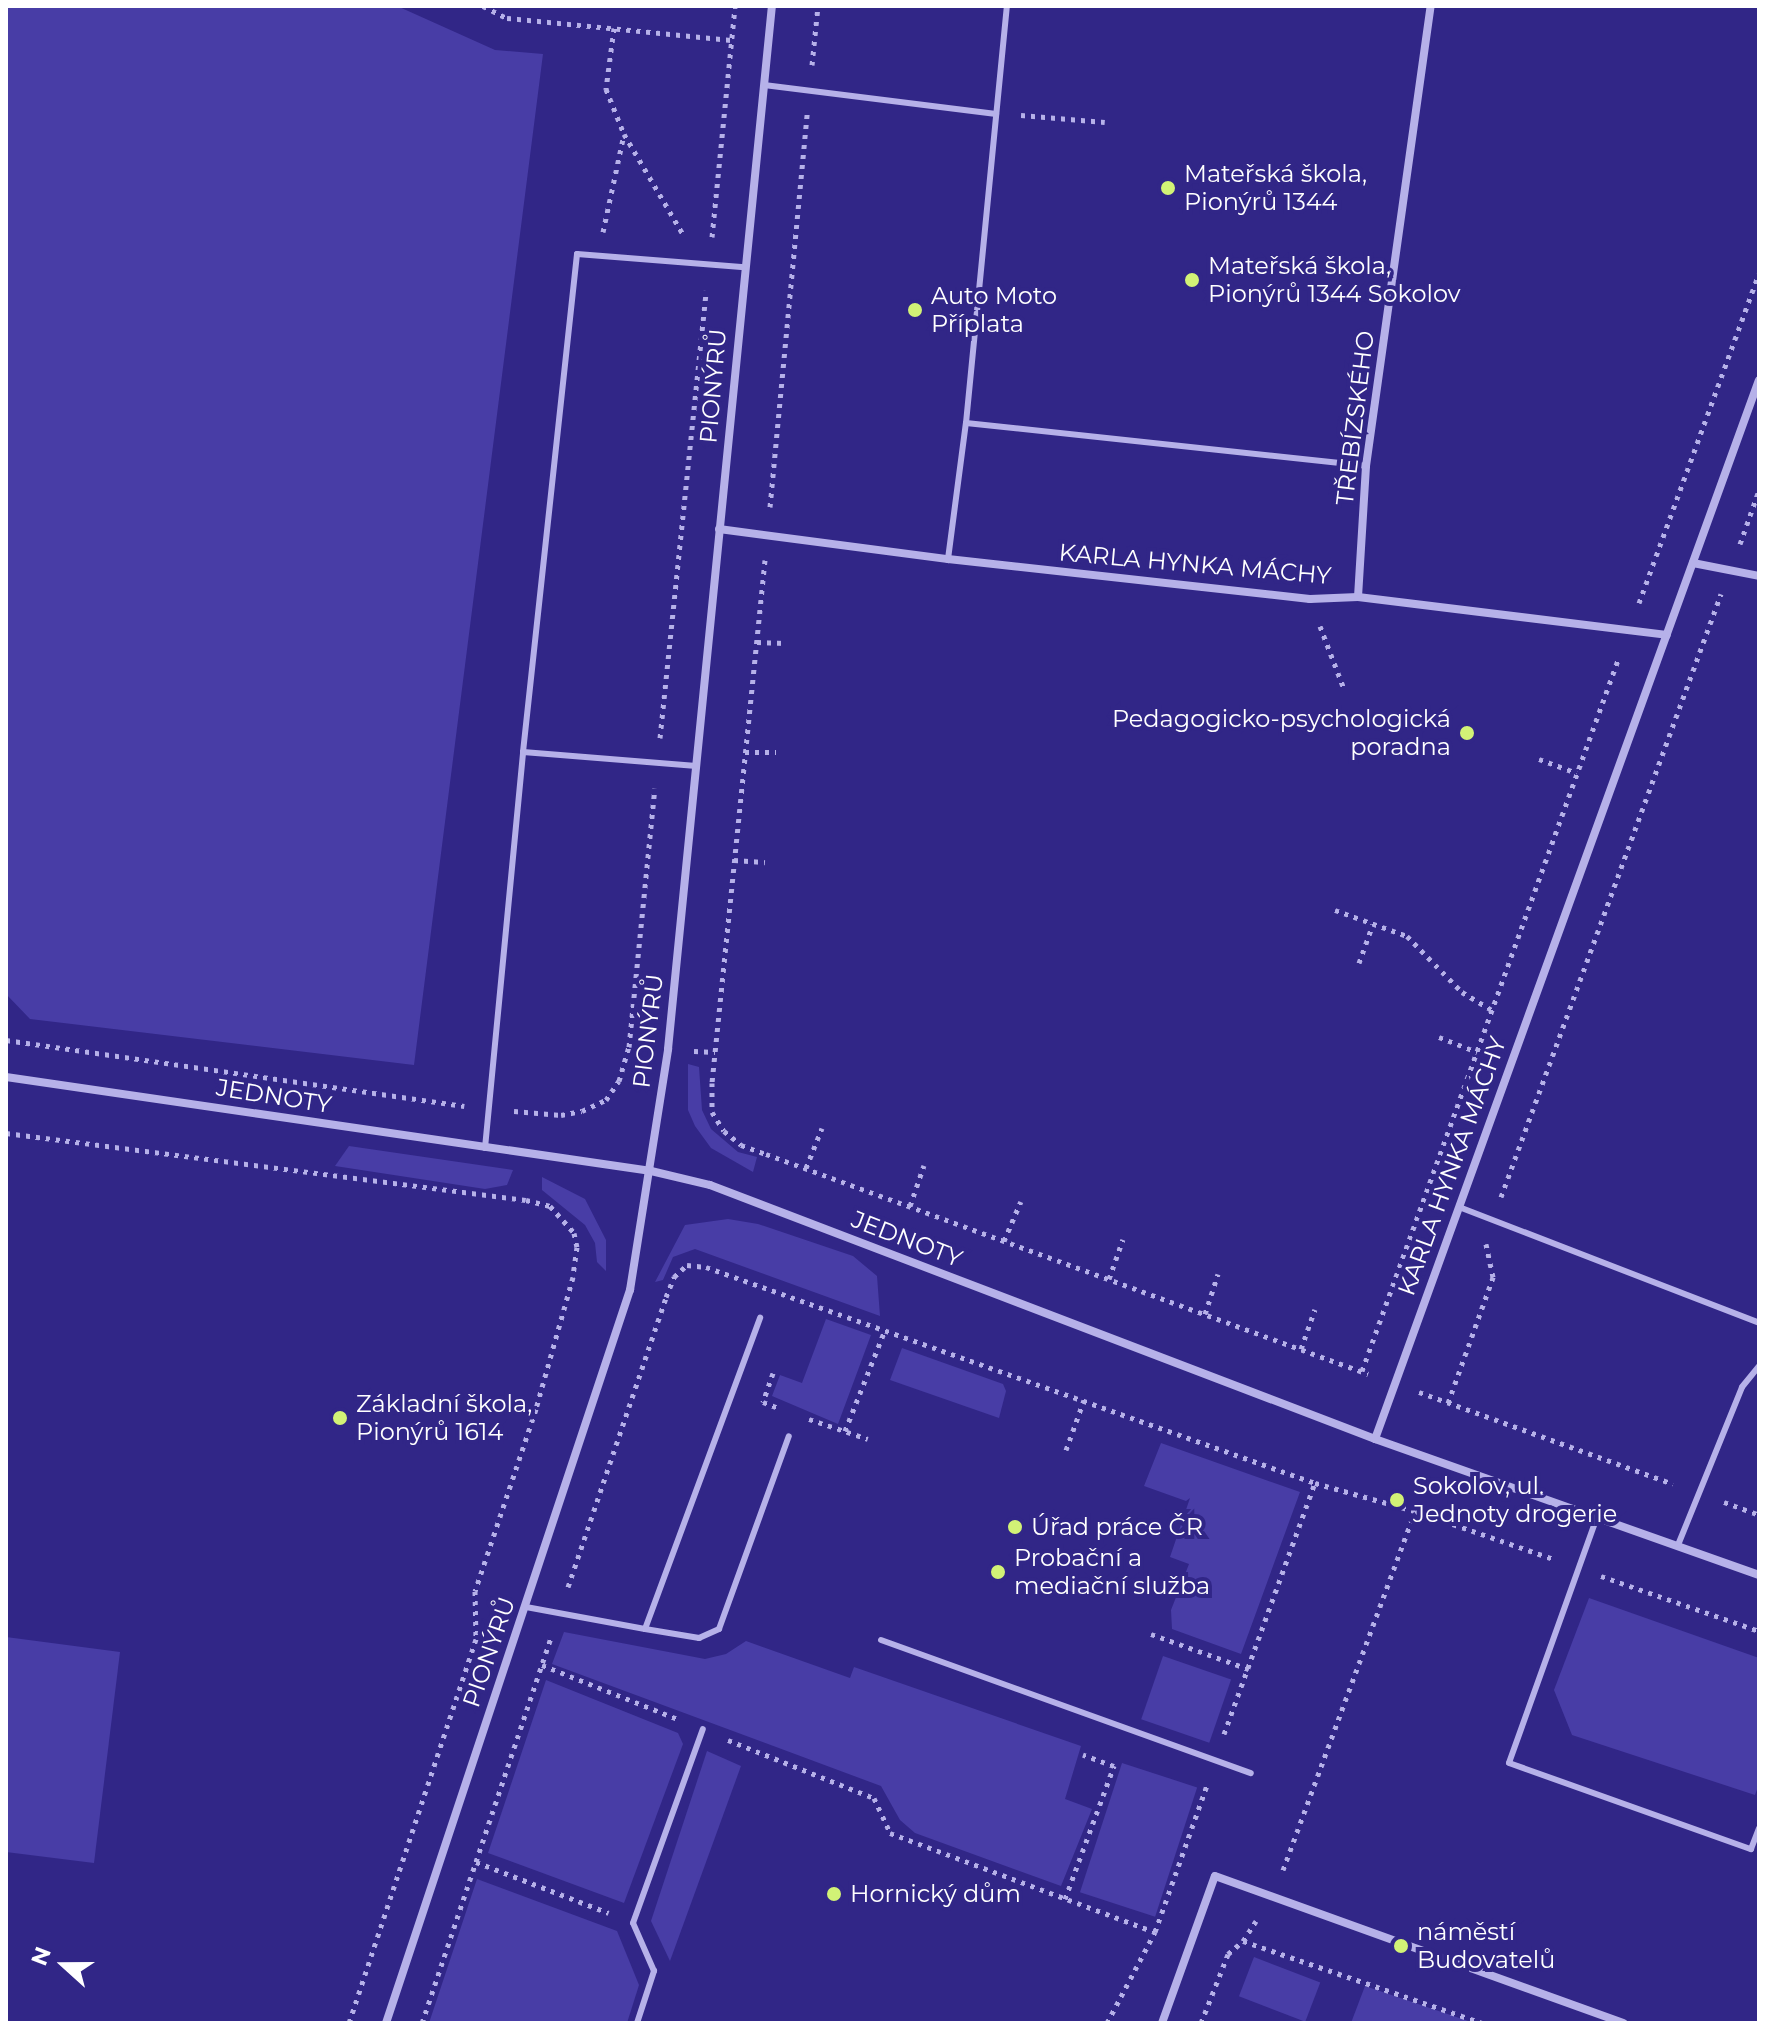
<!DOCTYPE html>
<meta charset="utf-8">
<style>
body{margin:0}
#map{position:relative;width:1765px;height:2029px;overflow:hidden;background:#312687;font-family:Montserrat,sans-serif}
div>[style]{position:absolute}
.green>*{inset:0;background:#483da6;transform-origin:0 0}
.path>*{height:5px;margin-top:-2.5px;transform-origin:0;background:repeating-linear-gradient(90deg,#b6b1e9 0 4px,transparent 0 10px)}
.lane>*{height:6px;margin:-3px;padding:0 3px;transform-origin:3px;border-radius:3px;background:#b6b1e9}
.street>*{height:8px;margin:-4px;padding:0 4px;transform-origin:4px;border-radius:4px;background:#b6b1e9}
.dots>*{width:22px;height:22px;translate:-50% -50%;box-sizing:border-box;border:4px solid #312687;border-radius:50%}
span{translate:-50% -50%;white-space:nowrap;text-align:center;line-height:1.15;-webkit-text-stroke:8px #312687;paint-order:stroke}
.poi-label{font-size:24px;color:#fff}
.left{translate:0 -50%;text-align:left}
.right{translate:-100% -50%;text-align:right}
.street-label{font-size:24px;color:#fff}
.frame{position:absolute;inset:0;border:8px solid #fff;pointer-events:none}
.north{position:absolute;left:24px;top:1925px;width:80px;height:80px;-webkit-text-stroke:6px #312687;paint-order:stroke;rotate:291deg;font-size:22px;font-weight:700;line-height:32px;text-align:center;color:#fff}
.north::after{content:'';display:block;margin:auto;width:28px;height:36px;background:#fff;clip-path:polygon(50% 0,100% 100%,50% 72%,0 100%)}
</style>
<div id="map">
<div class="green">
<i style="clip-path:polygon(6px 6px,397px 6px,495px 50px,543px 54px,414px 1065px,30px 1019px,6px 994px)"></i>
<i style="clip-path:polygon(688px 1064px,699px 1067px,702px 1110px,711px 1129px,738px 1152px,757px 1157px,753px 1172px,711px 1148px,695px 1126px,688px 1110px)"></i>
<i style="clip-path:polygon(349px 1146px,513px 1170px,507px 1185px,485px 1189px,335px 1166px)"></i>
<i style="clip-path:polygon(542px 1177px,585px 1199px,606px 1240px,606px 1271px,597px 1262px,595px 1243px,585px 1225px,542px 1190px)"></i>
<i style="clip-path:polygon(728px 1219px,758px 1224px,853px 1256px,877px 1276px,880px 1316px,695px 1249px,673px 1257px,663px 1280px,655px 1282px,685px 1225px)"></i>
<i style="clip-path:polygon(826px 1319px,871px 1335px,838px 1424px,772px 1396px,780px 1375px,802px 1383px)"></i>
<i style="clip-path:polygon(902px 1348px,1003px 1384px,1006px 1391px,999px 1418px,890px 1380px)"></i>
<i style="clip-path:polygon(1161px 1443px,1300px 1492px,1241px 1654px,1172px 1629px,1171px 1610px,1189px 1564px,1170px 1557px,1190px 1498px,1186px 1501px,1144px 1486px)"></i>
<i style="clip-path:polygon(1589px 1598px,1759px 1658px,1759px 1784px,1755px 1795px,1572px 1735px,1554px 1690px)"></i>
<i style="clip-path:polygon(564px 1632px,705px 1659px,726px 1654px,746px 1641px,850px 1678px,854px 1667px,1081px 1746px,1065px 1799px,1092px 1809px,1061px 1886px,915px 1833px,900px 1820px,881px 1786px,552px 1664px)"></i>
<i style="clip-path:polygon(6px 1637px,120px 1652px,94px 1863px,6px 1852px)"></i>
<i style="left:1163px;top:1656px;width:72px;height:67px;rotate:19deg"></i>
<i style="clip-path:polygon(546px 1680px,678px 1733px,683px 1744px,624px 1903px,488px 1853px)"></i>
<i style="clip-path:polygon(707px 1751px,741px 1766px,670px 1961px,651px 1921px)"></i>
<i style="left:1122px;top:1763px;width:79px;height:136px;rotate:18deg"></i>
<i style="clip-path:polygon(477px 1879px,617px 1931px,639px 1985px,627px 2023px,429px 2023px)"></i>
<i style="left:1254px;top:1957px;width:71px;height:42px;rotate:21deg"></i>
<i style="clip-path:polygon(1365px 1986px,1474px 2023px,1351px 2023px)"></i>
</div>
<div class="path">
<i style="left:483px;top:6px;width:27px;rotate:27deg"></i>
<i style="left:507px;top:18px;width:225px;rotate:5.6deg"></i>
<i style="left:614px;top:28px;width:62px;rotate:97.5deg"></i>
<i style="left:606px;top:89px;width:48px;rotate:68.2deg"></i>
<i style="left:624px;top:134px;width:118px;rotate:59.5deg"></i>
<i style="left:812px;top:65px;width:59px;rotate:-84.2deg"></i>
<i style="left:1021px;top:115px;width:84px;rotate:4.8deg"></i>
<i style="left:603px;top:232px;width:100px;rotate:-77.9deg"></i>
<i style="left:712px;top:237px;width:232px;rotate:-84.3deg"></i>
<i style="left:770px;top:507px;width:395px;rotate:-84.6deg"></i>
<i style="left:1740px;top:544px;width:57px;rotate:-70.6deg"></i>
<i style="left:765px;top:560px;width:526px;rotate:95.79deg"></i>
<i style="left:712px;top:1083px;width:29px;rotate:90deg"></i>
<i style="left:712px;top:1112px;width:22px;rotate:58deg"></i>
<i style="left:724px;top:1131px;width:22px;rotate:39deg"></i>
<i style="left:741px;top:1145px;width:27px;rotate:20deg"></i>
<i style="left:766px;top:1154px;width:641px;rotate:20.07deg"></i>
<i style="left:1639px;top:603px;width:350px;rotate:-70deg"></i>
<i style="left:1320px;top:626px;width:67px;rotate:69.1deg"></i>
<i style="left:757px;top:642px;width:29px;rotate:2deg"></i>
<i style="left:660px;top:738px;width:450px;rotate:-84.1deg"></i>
<i style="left:745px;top:752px;width:31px"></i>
<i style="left:1539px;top:759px;width:40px;rotate:20.2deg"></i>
<i style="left:734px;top:860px;width:31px;rotate:4deg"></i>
<i style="left:1335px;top:910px;width:77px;rotate:19.9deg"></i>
<i style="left:1407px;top:936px;width:78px;rotate:45.5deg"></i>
<i style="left:1462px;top:992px;width:35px;rotate:31deg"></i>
<i style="left:1359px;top:963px;width:41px;rotate:-70.3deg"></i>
<i style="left:1439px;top:1037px;width:41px;rotate:21.5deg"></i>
<i style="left:6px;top:1040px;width:463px;rotate:8.2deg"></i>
<i style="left:694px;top:1051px;width:21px;rotate:3deg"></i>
<i style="left:514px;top:1111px;width:47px;rotate:4.9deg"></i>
<i style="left:561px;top:1115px;width:21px;rotate:-11deg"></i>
<i style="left:582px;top:1111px;width:26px;rotate:-25deg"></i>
<i style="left:606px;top:1100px;width:23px;rotate:-56deg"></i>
<i style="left:619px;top:1081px;width:35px;rotate:-74deg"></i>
<i style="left:629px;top:1047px;width:260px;rotate:-84.3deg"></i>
<i style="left:6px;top:1133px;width:524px;rotate:7.34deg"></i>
<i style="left:526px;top:1200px;width:25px;rotate:14deg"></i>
<i style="left:550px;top:1206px;width:36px;rotate:48deg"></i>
<i style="left:574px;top:1233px;width:14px;rotate:78deg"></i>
<i style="left:577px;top:1247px;width:30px;rotate:98deg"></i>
<i style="left:573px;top:1277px;width:137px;rotate:105.7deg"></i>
<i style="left:536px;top:1409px;width:192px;rotate:108.5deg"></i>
<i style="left:475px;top:1591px;width:48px;rotate:88.8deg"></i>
<i style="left:476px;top:1639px;width:404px;rotate:108.3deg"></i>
<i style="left:806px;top:1168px;width:43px;rotate:-68.2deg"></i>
<i style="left:1501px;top:1197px;width:642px;rotate:-69.96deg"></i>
<i style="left:910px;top:1206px;width:43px;rotate:-71.1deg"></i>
<i style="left:1004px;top:1241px;width:43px;rotate:-67deg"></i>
<i style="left:1109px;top:1279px;width:42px;rotate:-70.7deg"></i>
<i style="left:1205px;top:1314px;width:42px;rotate:-72deg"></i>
<i style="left:1301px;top:1349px;width:42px;rotate:-70.7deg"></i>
<i style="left:1362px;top:1371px;width:759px;rotate:-70.2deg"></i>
<i style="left:773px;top:1373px;width:31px;rotate:109deg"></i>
<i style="left:763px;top:1402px;width:19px;rotate:21deg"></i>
<i style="left:1419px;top:1392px;width:270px;rotate:19.9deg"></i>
<i style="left:1448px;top:1403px;width:134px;rotate:-70.3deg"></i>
<i style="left:1493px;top:1277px;width:34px;rotate:-102deg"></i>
<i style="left:809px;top:1419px;width:62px;rotate:18.7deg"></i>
<i style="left:845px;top:1431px;width:109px;rotate:-68.4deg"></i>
<i style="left:1066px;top:1450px;width:53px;rotate:-70.2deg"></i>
<i style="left:1724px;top:1502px;width:37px;rotate:20deg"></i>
<i style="left:1601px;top:1576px;width:167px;rotate:19.2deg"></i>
<i style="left:568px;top:1587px;width:306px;rotate:-71.3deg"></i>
<i style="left:666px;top:1297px;width:22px;rotate:-68deg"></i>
<i style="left:674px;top:1277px;width:18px;rotate:-43deg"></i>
<i style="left:687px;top:1265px;width:19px;rotate:6deg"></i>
<i style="left:706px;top:1267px;width:646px;rotate:19.53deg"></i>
<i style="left:1315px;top:1483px;width:104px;rotate:15.6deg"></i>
<i style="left:1415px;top:1511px;width:147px;rotate:19.1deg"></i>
<i style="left:1151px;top:1634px;width:104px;rotate:19.7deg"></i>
<i style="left:542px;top:1665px;width:146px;rotate:21.7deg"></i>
<i style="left:1224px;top:1734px;width:267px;rotate:-70.1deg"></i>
<i style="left:728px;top:1740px;width:157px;rotate:21.7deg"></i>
<i style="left:874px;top:1798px;width:38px;rotate:65deg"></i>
<i style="left:890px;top:1833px;width:283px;rotate:20.5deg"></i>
<i style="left:1155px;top:1932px;width:156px;rotate:-70.5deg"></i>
<i style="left:476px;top:1862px;width:142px;rotate:21deg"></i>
<i style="left:1283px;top:1870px;width:382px;rotate:-69.8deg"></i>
<i style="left:1065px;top:1899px;width:142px;rotate:-69.8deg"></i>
<i style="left:1114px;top:1766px;width:33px;rotate:-160deg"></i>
<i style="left:1243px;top:1941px;width:24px;rotate:-57deg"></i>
<i style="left:422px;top:2023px;width:406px;rotate:-71.5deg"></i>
<i style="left:1107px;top:2023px;width:103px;rotate:-62.2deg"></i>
<i style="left:1201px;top:2023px;width:74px;rotate:-68.6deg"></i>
<i style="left:1228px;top:1954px;width:20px;rotate:-41deg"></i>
<i style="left:1243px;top:1941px;width:254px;rotate:18.9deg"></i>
</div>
<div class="lane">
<i style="left:764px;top:85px;width:234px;rotate:7.1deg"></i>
<i style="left:966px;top:423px;width:402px;rotate:6.1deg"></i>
<i style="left:948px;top:559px;width:137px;rotate:-82.5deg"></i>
<i style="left:966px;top:423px;width:419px;rotate:-84.4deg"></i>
<i style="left:523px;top:752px;width:174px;rotate:4.6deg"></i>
<i style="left:485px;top:1148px;width:398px;rotate:-84.5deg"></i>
<i style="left:523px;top:752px;width:501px;rotate:-83.81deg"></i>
<i style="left:577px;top:254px;width:168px;rotate:4.5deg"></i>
<i style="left:1459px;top:1207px;width:322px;rotate:21.1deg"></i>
<i style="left:1597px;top:1517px;width:261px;rotate:109.7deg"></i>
<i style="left:1509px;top:1763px;width:257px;rotate:19.6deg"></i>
<i style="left:1751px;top:1849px;width:22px;rotate:-69deg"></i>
<i style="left:1678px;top:1545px;width:170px;rotate:-67.9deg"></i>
<i style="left:1742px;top:1387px;width:27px;rotate:-51deg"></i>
<i style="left:526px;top:1607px;width:121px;rotate:10.5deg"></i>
<i style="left:645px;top:1629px;width:332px;rotate:-69.7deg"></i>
<i style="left:645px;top:1629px;width:55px;rotate:9.5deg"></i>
<i style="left:699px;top:1638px;width:22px;rotate:-24deg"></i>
<i style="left:719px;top:1629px;width:205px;rotate:-70.1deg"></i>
<i style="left:881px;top:1640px;width:393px;rotate:19.8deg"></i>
<i style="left:637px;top:2023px;width:55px;rotate:-71.9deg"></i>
<i style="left:654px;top:1971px;width:52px;rotate:-113.6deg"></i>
<i style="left:633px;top:1923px;width:206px;rotate:-70.2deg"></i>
</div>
<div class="street">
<i style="left:719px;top:529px;width:231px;rotate:7.5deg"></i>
<i style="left:948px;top:559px;width:364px;rotate:6.3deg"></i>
<i style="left:1310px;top:599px;width:48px;rotate:-2.4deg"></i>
<i style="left:1358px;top:597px;width:311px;rotate:7deg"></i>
<i style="left:1693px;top:563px;width:67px;rotate:11.1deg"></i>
<i style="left:1358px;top:597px;width:131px;rotate:-86.5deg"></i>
<i style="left:1366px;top:466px;width:465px;rotate:-82deg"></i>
<i style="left:6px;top:1077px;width:652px;rotate:8.29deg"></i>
<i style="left:651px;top:1171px;width:61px;rotate:13.3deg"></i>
<i style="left:710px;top:1185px;width:712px;rotate:20.9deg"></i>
<i style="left:1375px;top:1439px;width:407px;rotate:19.5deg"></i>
<i style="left:1375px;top:1439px;width:1126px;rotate:-70.07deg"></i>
<i style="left:386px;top:2023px;width:773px;rotate:-71.59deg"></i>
<i style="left:630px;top:1290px;width:244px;rotate:-81deg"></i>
<i style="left:668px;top:1049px;width:1048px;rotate:-84.31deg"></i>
<i style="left:1162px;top:2023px;width:156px;rotate:-70.2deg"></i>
<i style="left:1215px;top:1876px;width:434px;rotate:19.8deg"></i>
</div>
<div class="dots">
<i style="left:1168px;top:188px;background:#d2f276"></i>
<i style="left:1192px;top:280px;background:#d2f276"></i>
<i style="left:915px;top:310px;background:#d2f276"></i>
<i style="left:1467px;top:733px;background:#d2f276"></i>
<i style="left:340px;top:1418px;background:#d2f276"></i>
<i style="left:1397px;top:1500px;background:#d2f276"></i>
<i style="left:1015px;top:1527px;background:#d2f276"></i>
<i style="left:998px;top:1572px;background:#d2f276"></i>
<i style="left:834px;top:1894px;background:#d2f276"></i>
<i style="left:1401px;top:1946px;background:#d2f276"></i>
</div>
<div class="poi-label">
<span class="left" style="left:1184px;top:188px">Mateřská škola,<br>Pionýrů 1344</span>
<span class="left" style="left:1208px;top:280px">Mateřská škola,<br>Pionýrů 1344 Sokolov</span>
<span class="left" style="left:931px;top:310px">Auto Moto<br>Příplata</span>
<span class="right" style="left:1451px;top:733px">Pedagogicko-psychologická<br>poradna</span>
<span class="left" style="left:356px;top:1418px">Základní škola,<br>Pionýrů 1614</span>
<span class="left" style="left:1413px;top:1500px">Sokolov, ul.<br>Jednoty drogerie</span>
<span class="left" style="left:1031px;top:1527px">Úřad práce ČR</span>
<span class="left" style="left:1014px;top:1572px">Probační a<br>mediační služba</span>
<span class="left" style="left:850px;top:1894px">Hornický dům</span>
<span class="left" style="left:1417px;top:1946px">náměstí<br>Budovatelů</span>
</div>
<div class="street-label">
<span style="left:713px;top:386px;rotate:-85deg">PIONÝRŮ</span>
<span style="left:1355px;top:418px;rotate:-83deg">TŘEBÍZSKÉHO</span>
<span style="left:1195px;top:564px;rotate:5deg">KARLA HYNKA MÁCHY</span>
<span style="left:648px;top:1031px;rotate:-83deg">PIONÝRŮ</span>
<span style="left:274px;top:1096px;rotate:9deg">JEDNOTY</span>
<span style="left:1452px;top:1166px;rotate:-70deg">KARLA HYNKA MÁCHY</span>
<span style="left:907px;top:1239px;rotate:21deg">JEDNOTY</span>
<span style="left:489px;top:1652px;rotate:-71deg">PIONÝRŮ</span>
</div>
<div class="frame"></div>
<div class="north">N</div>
</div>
